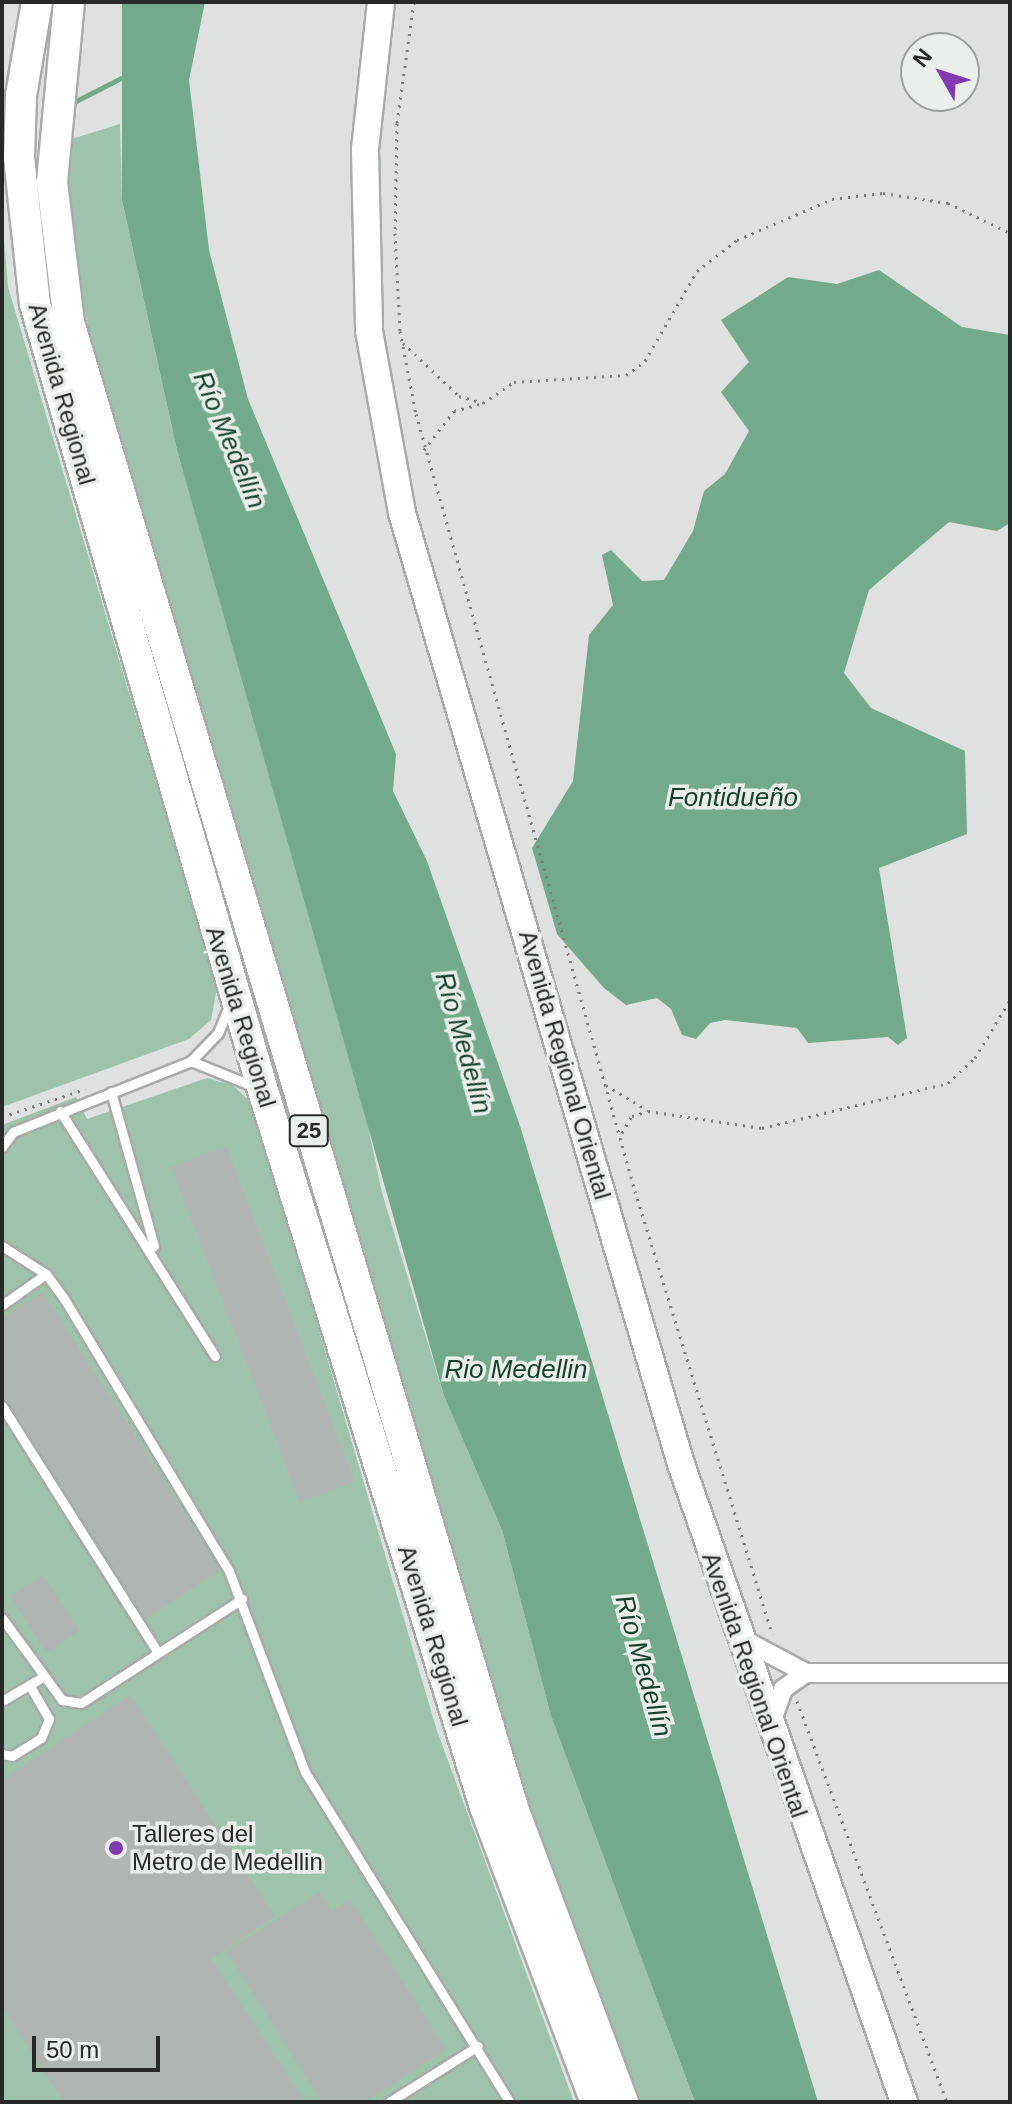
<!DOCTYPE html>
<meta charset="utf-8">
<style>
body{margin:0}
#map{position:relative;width:1012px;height:2104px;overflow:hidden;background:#dee1df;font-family:Helvetica,sans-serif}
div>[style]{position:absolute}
.green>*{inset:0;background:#9ec3ad}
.water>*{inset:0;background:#72aa8b}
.stream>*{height:5px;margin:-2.5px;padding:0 2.5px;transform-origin:2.5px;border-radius:2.5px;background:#72aa8b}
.building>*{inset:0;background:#b0b4b2;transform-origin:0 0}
.path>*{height:3px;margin-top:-1.5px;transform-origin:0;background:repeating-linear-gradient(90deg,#7c7e7c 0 2px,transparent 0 8px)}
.roads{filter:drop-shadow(2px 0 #a8aba9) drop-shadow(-2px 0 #a8aba9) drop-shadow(0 2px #a8aba9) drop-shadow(0 -2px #a8aba9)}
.service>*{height:9px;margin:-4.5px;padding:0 4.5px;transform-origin:4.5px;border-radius:4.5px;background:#fff}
.minor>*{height:18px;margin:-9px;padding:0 9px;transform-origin:9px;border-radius:9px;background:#fff}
.secondary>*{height:26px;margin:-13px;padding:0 13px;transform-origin:13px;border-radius:13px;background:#fff}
.trunk>*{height:30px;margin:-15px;padding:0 15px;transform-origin:15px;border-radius:15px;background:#fff}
.dots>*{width:22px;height:22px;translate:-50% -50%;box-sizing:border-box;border:4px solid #ebefec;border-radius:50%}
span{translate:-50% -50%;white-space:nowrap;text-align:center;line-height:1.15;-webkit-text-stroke:7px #ebefec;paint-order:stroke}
.shield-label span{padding:2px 6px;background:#ebefec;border:2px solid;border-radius:6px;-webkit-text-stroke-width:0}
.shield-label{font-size:22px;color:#272827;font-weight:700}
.street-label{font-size:24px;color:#272827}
.poi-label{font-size:24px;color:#272827}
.left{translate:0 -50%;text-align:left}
.water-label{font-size:26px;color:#16422d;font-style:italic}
.frame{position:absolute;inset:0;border:4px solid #272827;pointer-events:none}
.north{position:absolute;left:900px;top:32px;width:80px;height:80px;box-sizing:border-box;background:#ebefec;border:2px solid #9d9f9d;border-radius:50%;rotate:309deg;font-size:22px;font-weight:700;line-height:32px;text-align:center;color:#272827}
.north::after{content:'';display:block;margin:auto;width:28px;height:36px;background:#813bae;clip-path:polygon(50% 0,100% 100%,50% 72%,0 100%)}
.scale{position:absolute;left:32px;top:2036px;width:128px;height:36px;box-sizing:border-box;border:4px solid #272827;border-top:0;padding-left:10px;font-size:24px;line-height:28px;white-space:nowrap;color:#272827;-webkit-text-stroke:6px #ebefec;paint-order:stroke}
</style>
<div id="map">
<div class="green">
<i style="clip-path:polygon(120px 124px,122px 200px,177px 450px,357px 1073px,382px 1193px,444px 1396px,502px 1530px,551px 1716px,695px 2102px,634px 2102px,503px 1740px,100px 385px,74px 255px,65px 141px)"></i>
<i style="clip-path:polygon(2px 215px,8px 287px,217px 988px,211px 1020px,189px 1039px,2px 1107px)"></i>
<i style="clip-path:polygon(207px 1078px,232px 1085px,252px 1103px,437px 1731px,574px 2102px,2px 2102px,2px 1125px,76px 1097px,87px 1119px)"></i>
</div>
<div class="water">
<i style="clip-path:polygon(122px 2px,205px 2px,189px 80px,209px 250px,248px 399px,396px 754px,393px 791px,427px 861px,520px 1126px,818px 2102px,695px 2102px,551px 1716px,502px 1530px,444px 1396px,177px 450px,122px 200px)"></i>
<i style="clip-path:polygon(879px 270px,962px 327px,1010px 335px,1010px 523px,997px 531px,949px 522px,869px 590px,844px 673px,871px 708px,965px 751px,967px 834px,879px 868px,907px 1038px,898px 1045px,888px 1037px,808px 1043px,797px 1028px,725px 1020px,710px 1023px,696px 1039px,682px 1035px,671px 1009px,657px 998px,626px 1005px,604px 988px,557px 934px,532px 848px,573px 781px,589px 635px,613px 605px,602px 555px,611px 550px,642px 581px,664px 580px,693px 531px,704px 491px,725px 474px,749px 431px,721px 392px,749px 362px,721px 320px,788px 277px,837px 284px)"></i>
</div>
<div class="stream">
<i style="left:72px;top:103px;width:57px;rotate:-27deg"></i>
</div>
<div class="building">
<i style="left:226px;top:1146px;width:359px;height:59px;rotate:69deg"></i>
<i style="clip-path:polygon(43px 1292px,220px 1570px,143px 1621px,2px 1396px,2px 1318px)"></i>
<i style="left:43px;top:1575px;width:67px;height:39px;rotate:57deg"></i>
<i style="clip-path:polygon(130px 1695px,275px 1916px,211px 1959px,305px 2102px,64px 2102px,2px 2007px,2px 1780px)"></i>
<i style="clip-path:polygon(320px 1892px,332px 1911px,350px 1899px,446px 2050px,365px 2102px,322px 2102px,226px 1951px)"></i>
</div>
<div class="path">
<i style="left:414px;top:2px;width:122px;rotate:98deg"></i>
<i style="left:397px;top:123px;width:110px;rotate:91deg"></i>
<i style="left:395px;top:233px;width:98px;rotate:87.1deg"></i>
<i style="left:400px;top:331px;width:85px;rotate:79.1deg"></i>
<i style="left:416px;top:414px;width:807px;rotate:74.26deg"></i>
<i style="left:635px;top:1191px;width:464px;rotate:72.8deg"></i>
<i style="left:403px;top:343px;width:77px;rotate:43.4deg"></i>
<i style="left:459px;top:396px;width:25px;rotate:16deg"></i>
<i style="left:483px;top:403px;width:37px;rotate:-34deg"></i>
<i style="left:514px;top:382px;width:112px;rotate:-3.6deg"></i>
<i style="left:626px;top:375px;width:24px;rotate:-36deg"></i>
<i style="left:645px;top:361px;width:104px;rotate:-60deg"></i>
<i style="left:697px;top:271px;width:51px;rotate:-37.8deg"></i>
<i style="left:737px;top:240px;width:103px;rotate:-23.3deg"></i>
<i style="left:832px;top:199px;width:51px;rotate:-6.7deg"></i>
<i style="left:883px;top:193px;width:66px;rotate:8.7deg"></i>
<i style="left:948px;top:203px;width:69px;rotate:25.8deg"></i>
<i style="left:424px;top:450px;width:49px;rotate:-52.4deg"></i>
<i style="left:454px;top:411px;width:27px;rotate:-15deg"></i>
<i style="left:606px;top:1085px;width:48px;rotate:31.4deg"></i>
<i style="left:2px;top:1117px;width:88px;rotate:-18.6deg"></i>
<i style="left:622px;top:1133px;width:20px;rotate:-60deg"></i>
<i style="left:632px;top:1116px;width:17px;rotate:-17deg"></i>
<i style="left:648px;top:1111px;width:115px;rotate:8.5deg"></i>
<i style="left:762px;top:1128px;width:191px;rotate:-13.6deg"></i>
<i style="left:948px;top:1083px;width:37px;rotate:-43deg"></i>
<i style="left:975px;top:1058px;width:68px;rotate:-58.9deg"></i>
<i style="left:797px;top:1701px;width:428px;rotate:69.5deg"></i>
</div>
<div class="roads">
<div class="service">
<i style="left:191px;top:1061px;width:67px;rotate:22deg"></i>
<i style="left:111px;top:1092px;width:160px;rotate:74.4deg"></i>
<i style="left:60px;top:1111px;width:290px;rotate:57.7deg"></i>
<i style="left:2px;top:1147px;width:19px;rotate:-54deg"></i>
<i style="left:13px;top:1132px;width:192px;rotate:-21.7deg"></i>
<i style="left:191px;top:1061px;width:39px;rotate:-46deg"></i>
<i style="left:218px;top:1033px;width:27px;rotate:-68deg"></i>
<i style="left:2px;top:1246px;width:52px;rotate:32.5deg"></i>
<i style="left:46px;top:1274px;width:29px;rotate:54deg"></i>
<i style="left:63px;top:1297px;width:320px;rotate:58.8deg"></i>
<i style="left:229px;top:1571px;width:215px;rotate:69.3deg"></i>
<i style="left:305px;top:1772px;width:388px;rotate:58.2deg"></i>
<i style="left:2px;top:1305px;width:54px;rotate:-35.2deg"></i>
<i style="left:2px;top:1406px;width:290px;rotate:57.7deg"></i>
<i style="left:2px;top:1618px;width:102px;rotate:53.8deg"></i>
<i style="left:62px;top:1700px;width:19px;rotate:9deg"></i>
<i style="left:81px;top:1703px;width:192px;rotate:-32.9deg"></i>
<i style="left:2px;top:1701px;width:45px;rotate:-30.5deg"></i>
<i style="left:2px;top:1754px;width:10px;rotate:11deg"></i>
<i style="left:12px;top:1756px;width:34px;rotate:-32deg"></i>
<i style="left:41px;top:1738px;width:21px;rotate:-67deg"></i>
<i style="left:49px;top:1719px;width:39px;rotate:-120deg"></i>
<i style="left:389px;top:2102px;width:105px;rotate:-32.2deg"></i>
</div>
<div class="minor">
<i style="left:742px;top:1639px;width:72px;rotate:28deg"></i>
<i style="left:806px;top:1673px;width:204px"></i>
<i style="left:772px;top:1720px;width:33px;rotate:-70deg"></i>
<i style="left:783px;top:1689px;width:28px;rotate:-35deg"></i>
</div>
<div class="secondary">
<i style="left:381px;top:2px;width:149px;rotate:96.2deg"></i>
<i style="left:365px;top:150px;width:181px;rotate:88.7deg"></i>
<i style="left:369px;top:331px;width:185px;rotate:79.7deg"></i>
<i style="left:402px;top:513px;width:991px;rotate:73.65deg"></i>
<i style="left:681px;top:1464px;width:676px;rotate:70.73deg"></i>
</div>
<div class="trunk">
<i style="left:37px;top:2px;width:95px;rotate:99.7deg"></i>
<i style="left:21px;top:96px;width:61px;rotate:91.9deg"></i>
<i style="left:19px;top:157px;width:148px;rotate:83.8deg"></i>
<i style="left:35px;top:304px;width:826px;rotate:73.83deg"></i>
<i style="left:265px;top:1097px;width:743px;rotate:72.78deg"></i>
<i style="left:485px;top:1807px;width:315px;rotate:69.4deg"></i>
<i style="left:69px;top:2px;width:181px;rotate:95.4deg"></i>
<i style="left:52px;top:182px;width:141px;rotate:83.1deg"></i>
<i style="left:69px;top:322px;width:1551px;rotate:73.36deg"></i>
<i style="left:513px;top:1808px;width:314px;rotate:69.5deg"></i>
</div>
</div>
<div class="dots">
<i style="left:116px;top:1848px;background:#813bae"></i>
</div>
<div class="shield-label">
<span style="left:309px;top:1131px">25</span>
</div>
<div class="street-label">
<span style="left:62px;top:394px;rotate:74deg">Avenida Regional</span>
<span style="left:241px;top:1017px;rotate:73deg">Avenida Regional</span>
<span style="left:565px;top:1065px;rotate:74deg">Avenida Regional Oriental</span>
<span style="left:433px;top:1636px;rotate:73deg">Avenida Regional</span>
<span style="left:755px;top:1685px;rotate:71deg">Avenida Regional Oriental</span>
</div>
<div class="poi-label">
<span class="left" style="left:132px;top:1848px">Talleres del<br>Metro de Medellin</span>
</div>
<div class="water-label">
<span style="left:229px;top:440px;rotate:67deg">Río Medellín</span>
<span style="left:733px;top:798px">Fontidueño</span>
<span style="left:463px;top:1043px;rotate:74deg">Río Medellín</span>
<span style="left:516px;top:1370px">Rio Medellin</span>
<span style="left:643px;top:1666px;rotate:74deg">Río Medellín</span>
</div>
<div class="frame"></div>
<div class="north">N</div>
<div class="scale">50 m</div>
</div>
